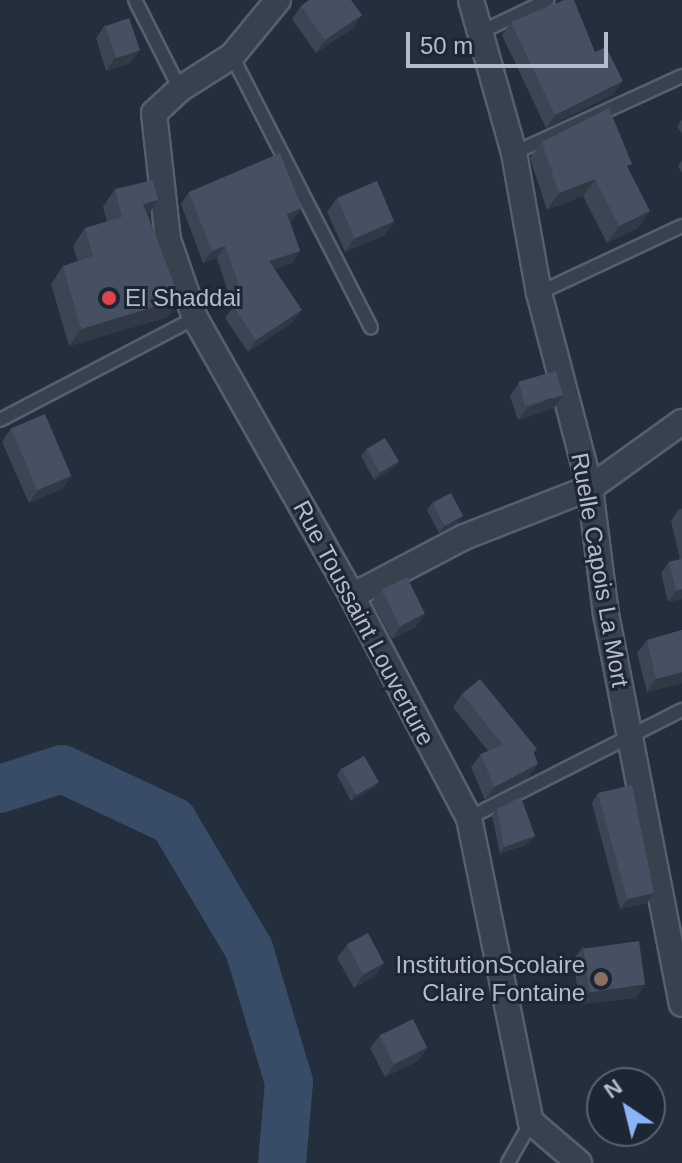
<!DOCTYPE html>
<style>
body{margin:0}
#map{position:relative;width:682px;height:1163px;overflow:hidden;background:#242f3e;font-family:Arial,sans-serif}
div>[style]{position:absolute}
.river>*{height:48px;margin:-24px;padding:0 24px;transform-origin:24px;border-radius:24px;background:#394c67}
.roads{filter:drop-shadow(2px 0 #565f6c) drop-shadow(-2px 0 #565f6c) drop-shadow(0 2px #565f6c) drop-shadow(0 -2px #565f6c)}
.service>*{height:12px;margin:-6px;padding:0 6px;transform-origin:6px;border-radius:6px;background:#38414e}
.minor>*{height:24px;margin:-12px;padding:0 12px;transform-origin:12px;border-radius:12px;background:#38414e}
.wall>*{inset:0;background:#3b4654}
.shaded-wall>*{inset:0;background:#303945}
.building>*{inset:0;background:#455162;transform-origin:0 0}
.dots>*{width:22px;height:22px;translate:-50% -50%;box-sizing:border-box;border:4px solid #1d2633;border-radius:50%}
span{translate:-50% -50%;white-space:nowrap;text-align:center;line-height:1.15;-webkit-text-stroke:6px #1d2633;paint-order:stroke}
.poi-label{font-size:24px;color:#b4bcc9}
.left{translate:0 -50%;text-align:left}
.right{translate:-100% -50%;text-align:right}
.street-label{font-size:24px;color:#b4bcc9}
.north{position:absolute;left:586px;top:1067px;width:80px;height:80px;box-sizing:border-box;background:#1d2633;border:2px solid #59626f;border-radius:50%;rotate:325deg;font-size:22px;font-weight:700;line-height:32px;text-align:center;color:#b4bcc9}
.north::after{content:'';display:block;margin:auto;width:28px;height:36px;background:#8ab4f8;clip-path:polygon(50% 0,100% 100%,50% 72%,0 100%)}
.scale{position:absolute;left:406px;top:32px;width:202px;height:36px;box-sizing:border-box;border:4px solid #b4bcc9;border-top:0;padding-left:10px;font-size:24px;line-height:28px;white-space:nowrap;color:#b4bcc9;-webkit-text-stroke:6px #1d2633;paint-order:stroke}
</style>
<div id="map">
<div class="river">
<i style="left:0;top:789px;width:65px;rotate:-17.9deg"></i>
<i style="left:62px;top:769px;width:123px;rotate:25.1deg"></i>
<i style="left:173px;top:821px;width:149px;rotate:59.3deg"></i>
<i style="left:249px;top:949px;width:139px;rotate:73.3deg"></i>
<i style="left:289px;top:1082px;width:81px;rotate:94.9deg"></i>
</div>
<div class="roads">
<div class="service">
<i style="left:135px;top:0;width:100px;rotate:63.2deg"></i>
<i style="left:479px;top:33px;width:76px;rotate:-25.6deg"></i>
<i style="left:232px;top:56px;width:305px;rotate:62.9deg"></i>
<i style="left:514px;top:153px;width:185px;rotate:-24.6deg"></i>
<i style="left:539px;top:293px;width:158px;rotate:-25.1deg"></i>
<i style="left:0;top:420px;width:220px;rotate:-27.6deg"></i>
<i style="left:469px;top:818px;width:239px;rotate:-26.9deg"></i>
<i style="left:508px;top:1163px;width:47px;rotate:-60.7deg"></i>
</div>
<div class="minor">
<i style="left:278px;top:0;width:72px;rotate:129.4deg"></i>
<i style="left:232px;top:56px;width:62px;rotate:147.6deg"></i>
<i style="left:180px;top:89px;width:35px;rotate:137deg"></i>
<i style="left:154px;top:113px;width:128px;rotate:83.7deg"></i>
<i style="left:168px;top:240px;width:83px;rotate:70.9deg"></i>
<i style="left:195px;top:318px;width:319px;rotate:60.5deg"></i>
<i style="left:352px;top:596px;width:251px;rotate:62.2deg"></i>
<i style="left:469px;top:818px;width:310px;rotate:78.5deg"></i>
<i style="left:531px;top:1122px;width:63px;rotate:40.5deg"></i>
<i style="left:471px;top:0;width:159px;rotate:74.3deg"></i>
<i style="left:514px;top:153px;width:142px;rotate:79.9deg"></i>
<i style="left:539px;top:293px;width:202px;rotate:75.3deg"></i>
<i style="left:590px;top:488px;width:127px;rotate:82.8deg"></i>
<i style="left:606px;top:614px;width:397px;rotate:79deg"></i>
<i style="left:352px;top:596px;width:127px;rotate:-27.8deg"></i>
<i style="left:464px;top:537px;width:135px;rotate:-21.3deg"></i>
<i style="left:590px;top:488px;width:113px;rotate:-35.7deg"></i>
</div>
</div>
<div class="wall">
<i style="clip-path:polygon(301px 6px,362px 15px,353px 28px,316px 53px,292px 19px)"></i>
<i style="clip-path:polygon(511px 22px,614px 94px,546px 128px,502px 35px)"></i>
<i style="clip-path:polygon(105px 25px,140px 50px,130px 63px,106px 71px,96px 38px)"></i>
<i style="clip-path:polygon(682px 119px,682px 134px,677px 126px)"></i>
<i style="clip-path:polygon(542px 142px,628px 169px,638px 228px,607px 243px,583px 196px,547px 210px,530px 158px)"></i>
<i style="clip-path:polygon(682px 160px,682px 173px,678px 166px)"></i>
<i style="clip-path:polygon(115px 189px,158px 200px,148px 215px,180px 299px,168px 317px,69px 346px,51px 284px,63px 266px,78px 262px,73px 246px,85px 228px,107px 222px,103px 207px)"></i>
<i style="clip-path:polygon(189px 192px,293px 220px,290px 221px,300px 251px,292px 263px,275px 269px,293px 322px,248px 352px,225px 318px,233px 307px,217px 258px,203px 263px,181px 204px)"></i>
<i style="clip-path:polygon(337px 198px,385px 235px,345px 252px,327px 212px)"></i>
<i style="clip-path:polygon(519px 383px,554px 408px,518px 420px,510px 396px)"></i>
<i style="clip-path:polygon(11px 428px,71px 476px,62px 489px,29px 503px,2px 442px)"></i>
<i style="clip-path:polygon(366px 450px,399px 461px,394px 468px,374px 480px,361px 456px)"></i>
<i style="clip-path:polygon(432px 503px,458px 523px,439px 533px,427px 510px)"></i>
<i style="clip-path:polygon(679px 509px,682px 509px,682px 599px,668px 602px,661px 573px,669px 562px,680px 559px,671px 521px)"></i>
<i style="clip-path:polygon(382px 589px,416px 627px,392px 639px,372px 602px)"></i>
<i style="clip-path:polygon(682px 630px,682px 683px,647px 692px,637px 653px,647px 640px)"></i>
<i style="clip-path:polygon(462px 694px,537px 749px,534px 753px,529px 777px,485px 800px,471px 767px,481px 754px,488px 751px,453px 707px)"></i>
<i style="clip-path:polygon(341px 768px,374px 788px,351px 801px,337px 775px)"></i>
<i style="clip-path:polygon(598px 793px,654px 893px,647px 903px,620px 909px,592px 803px)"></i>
<i style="clip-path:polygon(497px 809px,535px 836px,530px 843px,500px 854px,492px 816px)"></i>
<i style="clip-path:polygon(347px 945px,384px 963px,375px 976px,354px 988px,337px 958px)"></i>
<i style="clip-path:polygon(583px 947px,636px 998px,580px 1004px,573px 960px)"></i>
<i style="clip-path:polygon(380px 1035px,427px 1048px,418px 1061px,385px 1077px,370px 1048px)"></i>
</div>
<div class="shaded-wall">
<i style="clip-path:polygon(362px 15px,353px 28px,316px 53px,325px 40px)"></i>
<i style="clip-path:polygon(140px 50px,130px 63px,106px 71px,115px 58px)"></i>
<i style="clip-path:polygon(623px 81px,614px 94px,546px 128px,555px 115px)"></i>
<i style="clip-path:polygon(595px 179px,583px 196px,547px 210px,559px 193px)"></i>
<i style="clip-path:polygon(158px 200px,146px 218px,143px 204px)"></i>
<i style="clip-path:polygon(302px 208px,293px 220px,279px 226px,287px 214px)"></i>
<i style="clip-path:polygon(650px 211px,638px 228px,607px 243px,619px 226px)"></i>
<i style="clip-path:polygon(394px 222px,385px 235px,345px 252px,354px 239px)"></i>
<i style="clip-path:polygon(225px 246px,217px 258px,203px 263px,212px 251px)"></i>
<i style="clip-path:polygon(300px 251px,292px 263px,261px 274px,269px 261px)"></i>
<i style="clip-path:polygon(180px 299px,168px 317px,69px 346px,81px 329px)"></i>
<i style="clip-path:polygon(302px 310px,293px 322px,248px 352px,256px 340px)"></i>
<i style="clip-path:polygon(563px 395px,554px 408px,518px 420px,528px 407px)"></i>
<i style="clip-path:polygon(399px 461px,394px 468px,374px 480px,379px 473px)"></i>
<i style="clip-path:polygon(71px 476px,62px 489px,29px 503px,38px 490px)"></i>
<i style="clip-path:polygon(463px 516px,458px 523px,439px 533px,444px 526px)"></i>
<i style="clip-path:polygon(682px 589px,682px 599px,668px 602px,676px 591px)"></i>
<i style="clip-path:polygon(425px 614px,416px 627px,392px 639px,401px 626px)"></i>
<i style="clip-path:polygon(682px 672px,682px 683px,647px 692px,656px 679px)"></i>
<i style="clip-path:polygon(538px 764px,529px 777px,485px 800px,494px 787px)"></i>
<i style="clip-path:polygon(379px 782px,374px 788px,351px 801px,356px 794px)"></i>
<i style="clip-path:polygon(535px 836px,530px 843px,500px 854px,504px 847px)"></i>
<i style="clip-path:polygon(654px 893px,647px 903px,620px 909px,627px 899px)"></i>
<i style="clip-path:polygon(384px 963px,375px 976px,354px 988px,363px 975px)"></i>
<i style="clip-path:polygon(645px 985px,636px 998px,580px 1004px,589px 991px)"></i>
<i style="clip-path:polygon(427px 1048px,418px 1061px,385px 1077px,395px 1064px)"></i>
</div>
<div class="building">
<i style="clip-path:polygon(309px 0,351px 0,362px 15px,325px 40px,301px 6px)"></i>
<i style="clip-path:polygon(564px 0,574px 0,595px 52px,606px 47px,623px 81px,555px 115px,511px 22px)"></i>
<i style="left:129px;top:18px;width:34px;height:25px;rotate:71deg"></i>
<i style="clip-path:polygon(609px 108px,632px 164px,627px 166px,650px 211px,619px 226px,595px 179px,559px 193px,542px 142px)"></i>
<i style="clip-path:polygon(280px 153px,302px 208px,287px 214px,300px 251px,269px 261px,302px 310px,256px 340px,233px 306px,244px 299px,225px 246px,212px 251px,189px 192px)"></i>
<i style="clip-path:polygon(153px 180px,158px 200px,143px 204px,180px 299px,81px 329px,63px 266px,93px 256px,85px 228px,122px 217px,115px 189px)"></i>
<i style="left:377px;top:181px;width:44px;height:43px;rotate:67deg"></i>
<i style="left:556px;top:371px;width:25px;height:39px;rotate:74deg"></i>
<i style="left:45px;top:414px;width:67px;height:37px;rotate:67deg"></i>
<i style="left:385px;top:438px;width:27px;height:22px;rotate:59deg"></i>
<i style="left:451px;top:493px;width:26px;height:21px;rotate:62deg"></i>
<i style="clip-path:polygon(682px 559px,682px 589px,676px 591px,669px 562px)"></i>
<i style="left:407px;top:577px;width:41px;height:28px;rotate:64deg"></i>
<i style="clip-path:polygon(682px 630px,682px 672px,656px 679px,647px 640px)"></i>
<i style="clip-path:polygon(480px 679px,537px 749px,533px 751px,538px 764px,494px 787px,481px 754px,503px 745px,462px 694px)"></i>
<i style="left:364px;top:756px;width:30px;height:26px;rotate:60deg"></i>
<i style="clip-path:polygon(632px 785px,654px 893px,627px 899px,598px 793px)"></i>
<i style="clip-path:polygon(521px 797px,535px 836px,504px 847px,497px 809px)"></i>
<i style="left:368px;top:933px;width:34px;height:24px;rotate:62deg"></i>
<i style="left:639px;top:941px;width:44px;height:56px;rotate:82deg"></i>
<i style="left:413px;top:1019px;width:32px;height:37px;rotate:64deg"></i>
</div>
<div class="dots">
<i style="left:109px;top:298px;background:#e0444e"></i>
<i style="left:601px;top:979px;background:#8d6e63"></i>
</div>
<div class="poi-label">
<span class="left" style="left:125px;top:298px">El Shaddai</span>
<span class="right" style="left:585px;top:979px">InstitutionScolaire<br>Claire Fontaine</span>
</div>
<div class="street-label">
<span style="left:600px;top:570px;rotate:80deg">Ruelle Capois La Mort</span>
<span style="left:364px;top:623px;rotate:62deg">Rue Toussaint Louverture</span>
</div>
<div class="north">N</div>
<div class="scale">50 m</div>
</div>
